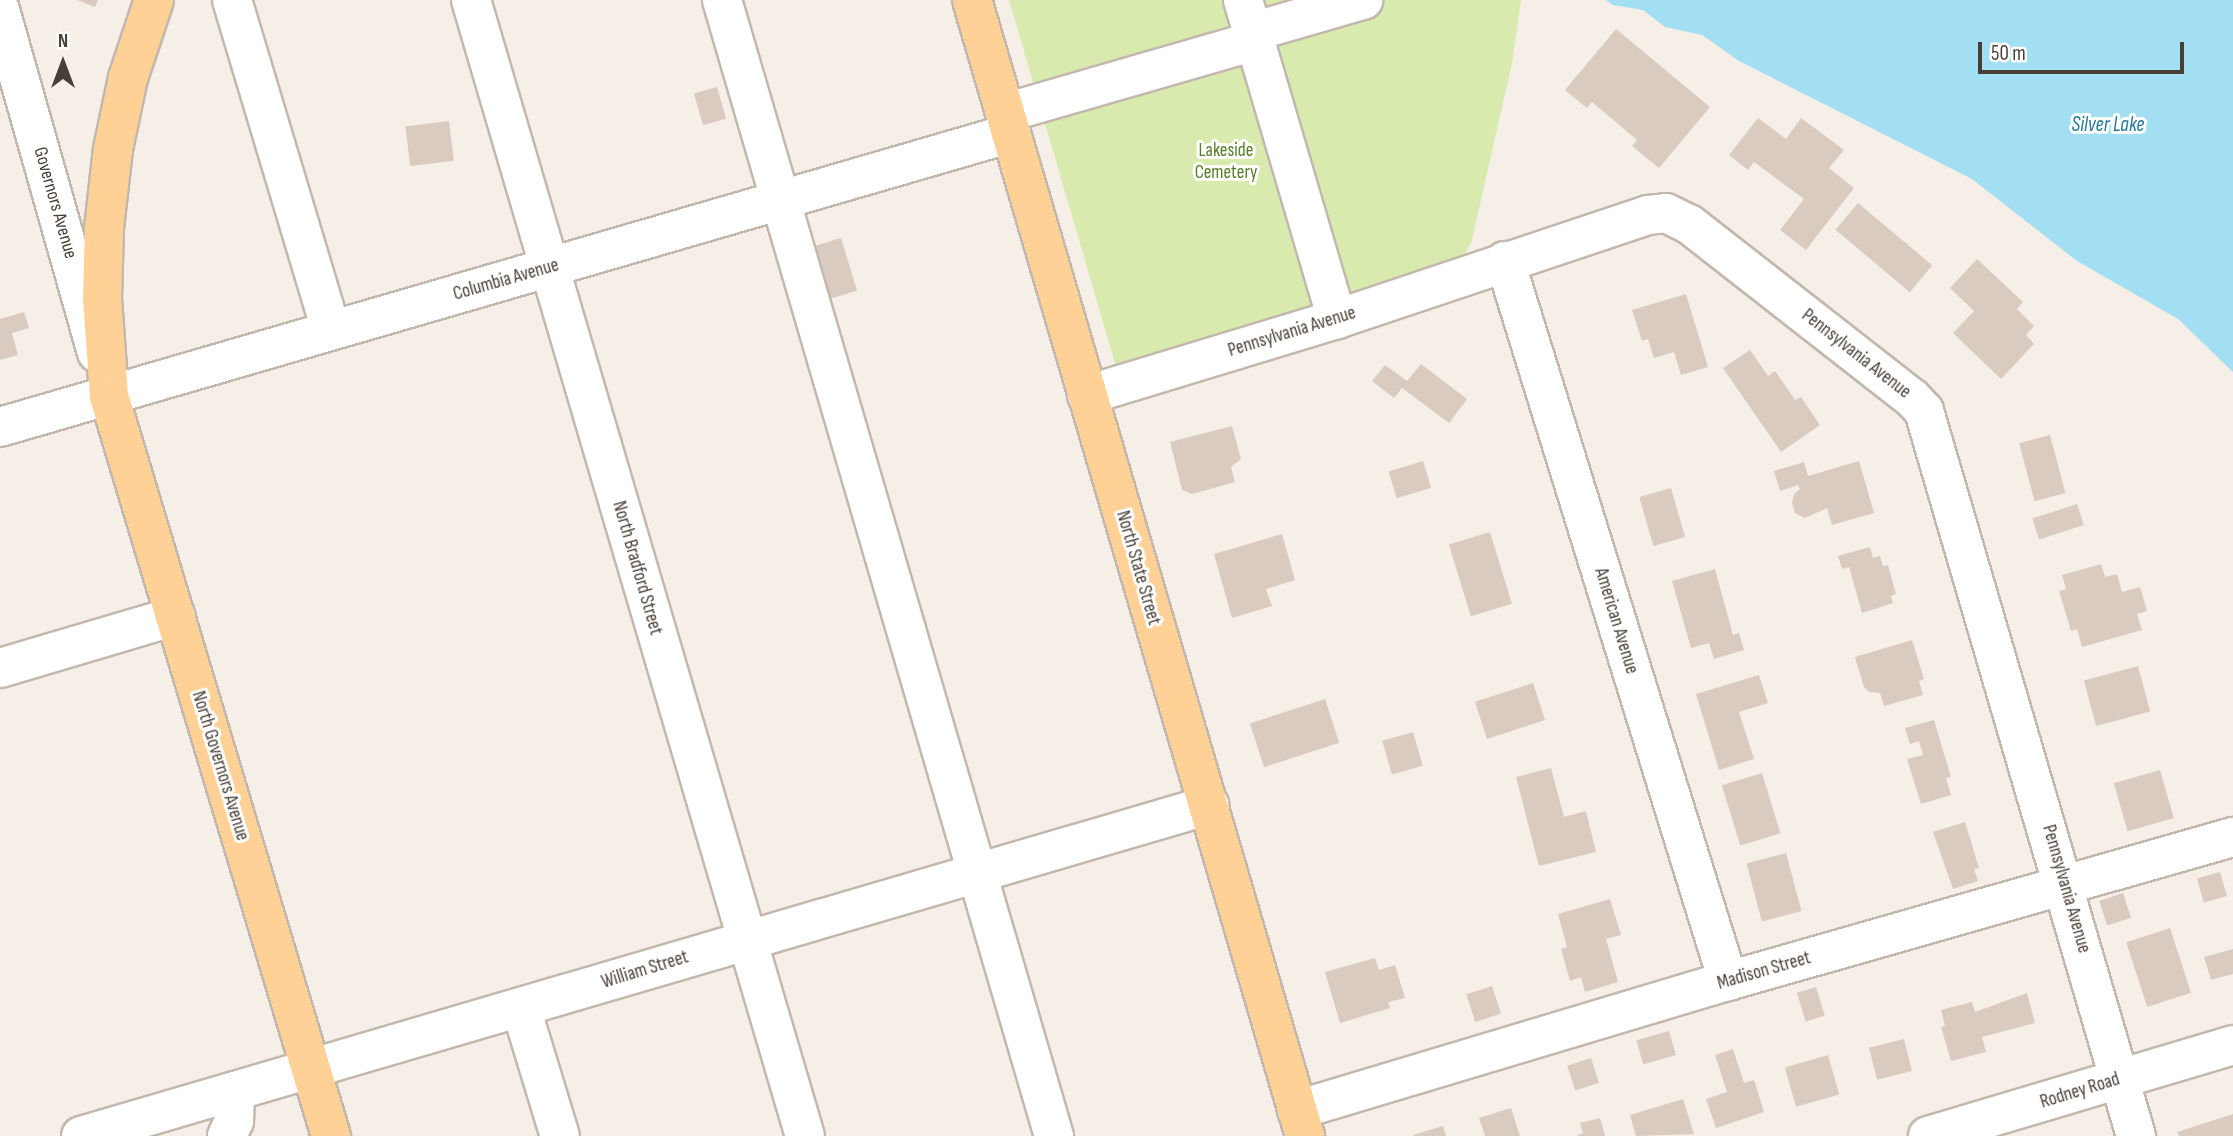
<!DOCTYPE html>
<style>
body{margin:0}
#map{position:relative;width:2233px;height:1136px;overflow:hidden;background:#f5efe8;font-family:"Sofia Sans Condensed",sans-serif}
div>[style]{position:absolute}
.green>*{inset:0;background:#d9eaaf}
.water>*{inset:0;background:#a2dff3}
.building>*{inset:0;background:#dacbc0;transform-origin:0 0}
.roads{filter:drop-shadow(2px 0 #c3b8ad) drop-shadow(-2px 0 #c3b8ad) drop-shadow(0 2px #c3b8ad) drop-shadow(0 -2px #c3b8ad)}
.minor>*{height:38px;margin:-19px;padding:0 19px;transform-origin:19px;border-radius:19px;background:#fff}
.major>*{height:38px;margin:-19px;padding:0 19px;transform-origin:19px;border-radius:19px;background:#ffd196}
span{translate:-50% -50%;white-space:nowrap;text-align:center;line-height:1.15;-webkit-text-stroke:6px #fff;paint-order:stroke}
.park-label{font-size:19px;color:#557d27}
.street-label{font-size:19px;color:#483e36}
.water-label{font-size:21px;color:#267997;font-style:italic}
.north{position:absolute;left:28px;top:28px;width:70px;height:70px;-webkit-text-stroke:5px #fff;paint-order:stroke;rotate:0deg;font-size:19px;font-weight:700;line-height:28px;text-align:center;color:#483e36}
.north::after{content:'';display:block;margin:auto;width:24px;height:32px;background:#483e36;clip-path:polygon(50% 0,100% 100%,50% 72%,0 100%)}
.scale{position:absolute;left:1978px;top:42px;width:206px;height:32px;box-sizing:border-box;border:4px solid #483e36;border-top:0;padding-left:9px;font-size:21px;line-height:24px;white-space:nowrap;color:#483e36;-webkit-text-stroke:5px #fff;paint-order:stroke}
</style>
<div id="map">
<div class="green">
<i style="clip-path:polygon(1009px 0,1521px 0,1512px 63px,1472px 240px,1462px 259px,1116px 367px)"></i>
</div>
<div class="water">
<i style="clip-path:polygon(1606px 0,2233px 0,2233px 372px,2178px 319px,2077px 261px,1972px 179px,1739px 61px,1702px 35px,1665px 27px,1643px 10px,1613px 5px)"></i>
</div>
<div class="building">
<i style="clip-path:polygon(77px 0,98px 0,95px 7px)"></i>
<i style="clip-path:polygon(1616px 29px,1710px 107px,1659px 168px,1632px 146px,1637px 140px,1592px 102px,1587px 108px,1565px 90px)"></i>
<i style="left:717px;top:87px;width:33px;height:24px;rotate:74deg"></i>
<i style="clip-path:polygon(1758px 118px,1786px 139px,1801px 118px,1844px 150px,1829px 168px,1854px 188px,1806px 250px,1780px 230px,1804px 199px,1754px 162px,1748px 170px,1729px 155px)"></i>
<i style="left:449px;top:121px;width:40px;height:44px;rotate:83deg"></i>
<i style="left:1858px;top:203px;width:97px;height:35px;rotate:40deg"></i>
<i style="left:841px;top:238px;width:55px;height:38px;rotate:73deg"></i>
<i style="clip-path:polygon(1977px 259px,2023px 302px,2017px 309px,2034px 326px,2026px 335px,2034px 344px,2001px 379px,1953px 333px,1974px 311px,1950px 288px)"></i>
<i style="clip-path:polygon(1686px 294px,1708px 367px,1681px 375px,1674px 352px,1654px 358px,1648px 339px,1642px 341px,1632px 310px)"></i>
<i style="clip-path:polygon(24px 312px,29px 328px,12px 333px,18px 355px,0 360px,0 319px)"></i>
<i style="clip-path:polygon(1750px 350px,1768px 376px,1775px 371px,1795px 400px,1801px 397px,1820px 425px,1781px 452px,1723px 368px)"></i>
<i style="clip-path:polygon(1421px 364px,1467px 399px,1449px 423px,1402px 388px,1394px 398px,1372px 381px,1385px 365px,1407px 381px)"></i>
<i style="clip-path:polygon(1232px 426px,1241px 459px,1231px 467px,1235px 482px,1192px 494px,1182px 490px,1170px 442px)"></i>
<i style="left:2050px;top:435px;width:60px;height:32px;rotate:75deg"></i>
<i style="left:1423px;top:461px;width:28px;height:36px;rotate:73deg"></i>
<i style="clip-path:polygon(1859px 461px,1874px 513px,1832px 525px,1827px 508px,1805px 518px,1795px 513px,1792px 503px,1794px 494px,1800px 489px,1798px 485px,1780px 491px,1774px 471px,1804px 462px,1808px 476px)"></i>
<i style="left:1671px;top:488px;width:51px;height:33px;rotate:74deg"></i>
<i style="left:2077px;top:504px;width:22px;height:47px;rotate:72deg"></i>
<i style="left:1490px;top:532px;width:75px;height:43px;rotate:73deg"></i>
<i style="clip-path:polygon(1282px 534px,1295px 580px,1266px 589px,1272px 606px,1232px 618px,1214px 554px)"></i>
<i style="clip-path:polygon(1870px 547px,1873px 558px,1880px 556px,1883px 566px,1888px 565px,1896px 594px,1891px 596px,1893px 603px,1862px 613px,1849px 567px,1842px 569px,1838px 556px)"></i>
<i style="clip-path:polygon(2101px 564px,2105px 577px,2117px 574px,2122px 592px,2140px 587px,2147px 611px,2137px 614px,2142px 630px,2082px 647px,2077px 629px,2071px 631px,2059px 591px,2066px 589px,2062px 575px)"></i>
<i style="clip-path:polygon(1715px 569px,1733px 635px,1739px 633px,1744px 650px,1714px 659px,1709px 643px,1691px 648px,1672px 581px)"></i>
<i style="clip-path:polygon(1912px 640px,1924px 679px,1919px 681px,1923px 695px,1884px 706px,1880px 693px,1869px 692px,1864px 687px,1855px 657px)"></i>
<i style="left:2138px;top:666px;width:47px;height:56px;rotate:75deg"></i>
<i style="clip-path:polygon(1759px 675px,1768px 703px,1739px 712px,1754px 759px,1719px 770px,1696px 694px)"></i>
<i style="left:1533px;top:683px;width:39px;height:61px;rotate:72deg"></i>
<i style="left:1325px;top:699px;width:46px;height:79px;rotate:72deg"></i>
<i style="clip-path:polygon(1934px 720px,1951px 777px,1946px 778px,1951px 795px,1921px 804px,1907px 759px,1923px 755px,1919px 741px,1910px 744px,1905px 728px)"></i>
<i style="left:1413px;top:732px;width:35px;height:32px;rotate:74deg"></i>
<i style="clip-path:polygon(1551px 768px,1564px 817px,1586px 811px,1596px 852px,1539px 866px,1516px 777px)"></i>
<i style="left:2160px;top:770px;width:50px;height:48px;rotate:74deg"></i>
<i style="left:1762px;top:773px;width:63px;height:42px;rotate:73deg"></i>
<i style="clip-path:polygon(1965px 822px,1979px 868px,1974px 869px,1978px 881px,1953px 889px,1933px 832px)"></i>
<i style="left:1786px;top:853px;width:60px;height:41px;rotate:75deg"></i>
<i style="left:2220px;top:872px;width:25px;height:24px;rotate:74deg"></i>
<i style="left:2123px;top:893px;width:26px;height:25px;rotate:72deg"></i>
<i style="clip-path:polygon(1610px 899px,1621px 935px,1606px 939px,1618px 982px,1585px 992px,1581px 977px,1570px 981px,1561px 949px,1567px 947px,1558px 914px)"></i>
<i style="left:2170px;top:928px;width:68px;height:46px;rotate:72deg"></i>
<i style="clip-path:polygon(2233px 949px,2233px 974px,2211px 980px,2204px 957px)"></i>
<i style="clip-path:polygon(1375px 958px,1379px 970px,1395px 965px,1405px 998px,1388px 1002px,1390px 1008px,1340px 1023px,1325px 972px)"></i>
<i style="left:1492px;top:986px;width:29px;height:27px;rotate:72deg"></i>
<i style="left:1816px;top:987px;width:30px;height:20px;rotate:73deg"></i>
<i style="clip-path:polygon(2027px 993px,2035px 1023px,1982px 1037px,1986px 1052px,1951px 1061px,1941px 1027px,1945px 1026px,1941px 1010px,1972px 1002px,1975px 1012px)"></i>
<i style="left:1669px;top:1031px;width:25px;height:34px;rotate:74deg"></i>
<i style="left:1904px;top:1039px;width:33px;height:36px;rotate:76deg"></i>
<i style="clip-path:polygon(1733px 1049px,1744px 1083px,1754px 1080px,1764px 1112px,1716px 1128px,1706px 1099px,1727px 1092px,1715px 1055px)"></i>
<i style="left:1828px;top:1055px;width:41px;height:45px;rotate:74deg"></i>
<i style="left:1591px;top:1058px;width:26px;height:25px;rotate:72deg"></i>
<i style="clip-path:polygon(1683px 1099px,1694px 1134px,1636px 1136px,1630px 1115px)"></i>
<i style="clip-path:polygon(1511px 1108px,1520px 1136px,1485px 1136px,1479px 1118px)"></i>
<i style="clip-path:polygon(2233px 1114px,2233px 1136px,2179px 1136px,2177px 1132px)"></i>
<i style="clip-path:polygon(1600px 1118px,1605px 1136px,1576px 1136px,1583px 1133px,1580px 1123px)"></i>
<i style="clip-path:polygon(1443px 1126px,1446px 1136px,1414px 1136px,1413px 1135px)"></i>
</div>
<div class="roads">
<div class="minor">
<i style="left:232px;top:0;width:345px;rotate:73.3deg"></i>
<i style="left:471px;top:0;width:1184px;rotate:73.62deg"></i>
<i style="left:722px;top:0;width:1184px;rotate:73.71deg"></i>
<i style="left:1243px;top:0;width:333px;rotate:73.6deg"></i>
<i style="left:0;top:10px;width:356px;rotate:74.2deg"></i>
<i style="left:1252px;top:32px;width:116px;rotate:-16.1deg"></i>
<i style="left:1005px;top:113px;width:260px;rotate:-16.1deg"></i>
<i style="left:1505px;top:261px;width:754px;rotate:72.79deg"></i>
<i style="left:1087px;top:395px;width:261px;rotate:-16.9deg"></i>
<i style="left:1337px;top:319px;width:328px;rotate:-18.5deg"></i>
<i style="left:1648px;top:215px;width:18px;rotate:-6deg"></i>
<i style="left:1666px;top:213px;width:25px;rotate:26deg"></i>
<i style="left:1689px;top:224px;width:283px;rotate:38deg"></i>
<i style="left:1912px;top:398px;width:18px;rotate:47deg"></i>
<i style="left:1924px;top:411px;width:755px;rotate:73.7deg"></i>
<i style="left:0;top:427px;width:1053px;rotate:-16.21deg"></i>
<i style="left:0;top:668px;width:183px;rotate:-16.5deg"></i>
<i style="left:521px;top:1008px;width:134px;rotate:73.1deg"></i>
<i style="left:1297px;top:1110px;width:450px;rotate:-16.7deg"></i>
<i style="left:1728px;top:981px;width:525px;rotate:-15.92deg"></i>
<i style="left:81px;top:1136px;width:1176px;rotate:-16.35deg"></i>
<i style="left:227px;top:1136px;width:17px;rotate:-65deg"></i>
<i style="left:234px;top:1121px;width:30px;rotate:-88deg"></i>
<i style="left:1928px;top:1136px;width:318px;rotate:-16.6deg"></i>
</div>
<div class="major">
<i style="left:154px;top:0;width:82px;rotate:108.4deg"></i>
<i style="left:128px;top:78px;width:73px;rotate:101.9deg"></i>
<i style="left:113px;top:149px;width:80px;rotate:96.5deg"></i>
<i style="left:104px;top:228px;width:70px;rotate:91.6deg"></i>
<i style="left:102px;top:298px;width:98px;rotate:85.9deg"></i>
<i style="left:109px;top:396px;width:773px;rotate:73.3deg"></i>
<i style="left:972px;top:0;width:1184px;rotate:73.66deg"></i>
</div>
</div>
<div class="park-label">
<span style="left:1226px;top:162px">Lakeside<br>Cemetery</span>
</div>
<div class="street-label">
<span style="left:55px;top:203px;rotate:74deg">Governors Avenue</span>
<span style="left:506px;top:280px;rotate:-16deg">Columbia Avenue</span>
<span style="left:1292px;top:332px;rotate:-17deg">Pennsylvania Avenue</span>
<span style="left:1856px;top:354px;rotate:38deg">Pennsylvania Avenue</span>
<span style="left:637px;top:568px;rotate:74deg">North Bradford Street</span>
<span style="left:1138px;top:568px;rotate:74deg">North State Street</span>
<span style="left:1616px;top:621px;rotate:73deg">American Avenue</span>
<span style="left:220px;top:766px;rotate:73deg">North Governors Avenue</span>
<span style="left:2066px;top:889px;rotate:74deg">Pennsylvania Avenue</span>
<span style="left:645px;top:970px;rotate:-17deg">William Street</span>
<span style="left:1764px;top:971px;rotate:-16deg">Madison Street</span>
<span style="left:2080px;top:1091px;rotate:-17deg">Rodney Road</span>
</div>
<div class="water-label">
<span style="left:2108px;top:125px">Silver Lake</span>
</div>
<div class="north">N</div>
<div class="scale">50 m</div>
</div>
